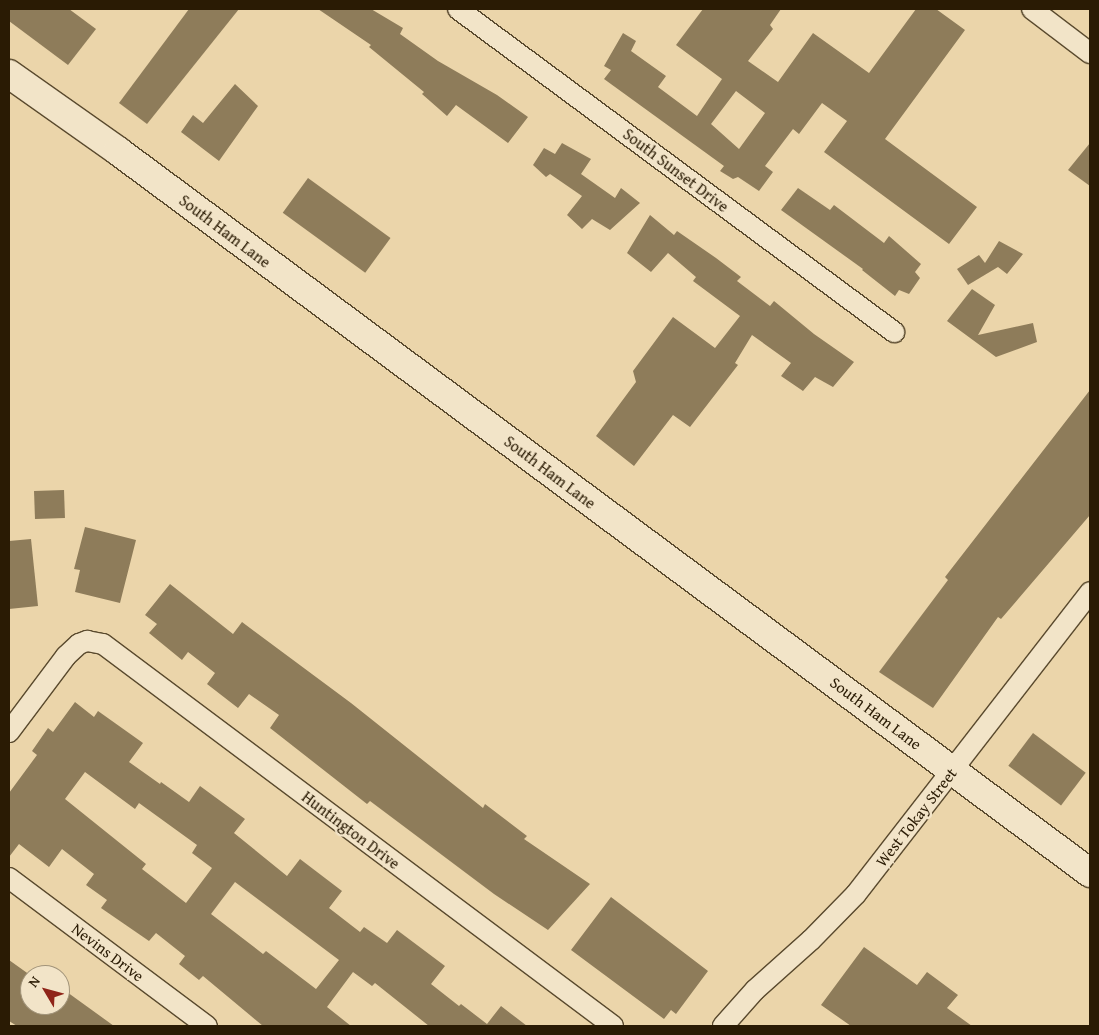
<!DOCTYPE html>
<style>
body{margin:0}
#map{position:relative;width:1099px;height:1035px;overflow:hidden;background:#ebd5aa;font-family:"Gentium Book Plus",serif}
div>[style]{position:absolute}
.building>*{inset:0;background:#8e7c5a;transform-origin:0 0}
.roads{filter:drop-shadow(1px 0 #5a4a2e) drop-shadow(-1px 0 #5a4a2e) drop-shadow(0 1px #5a4a2e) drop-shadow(0 -1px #5a4a2e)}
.minor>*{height:20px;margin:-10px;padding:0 10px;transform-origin:10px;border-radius:10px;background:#f2e4c8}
.secondary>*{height:28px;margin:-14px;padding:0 14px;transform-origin:14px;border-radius:14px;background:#f2e4c8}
span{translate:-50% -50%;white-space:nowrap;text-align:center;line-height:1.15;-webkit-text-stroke:5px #f2e4c8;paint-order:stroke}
.street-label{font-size:16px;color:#2a1b04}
.frame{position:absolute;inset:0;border:10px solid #2a1b04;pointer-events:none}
.north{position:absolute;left:20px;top:965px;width:50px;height:50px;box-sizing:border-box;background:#f2e4c8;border:1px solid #a2947a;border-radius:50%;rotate:307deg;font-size:14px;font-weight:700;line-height:20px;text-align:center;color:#2a1b04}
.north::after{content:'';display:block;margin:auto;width:18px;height:22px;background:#8f2418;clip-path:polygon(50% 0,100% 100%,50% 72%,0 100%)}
</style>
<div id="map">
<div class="building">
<i style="clip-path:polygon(9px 9px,69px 9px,96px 29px,68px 65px,9px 21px)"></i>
<i style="clip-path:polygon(189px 9px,239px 9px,147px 124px,119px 103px)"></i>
<i style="clip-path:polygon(318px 9px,371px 9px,403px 28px,400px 34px,438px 61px,497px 95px,528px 117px,508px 143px,456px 105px,447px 116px,422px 94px,424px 92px,369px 47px,371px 45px)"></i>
<i style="clip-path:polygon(evenodd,703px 9px,781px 9px,770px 25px,773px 29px,748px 61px,778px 82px,813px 33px,869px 73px,916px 9px,936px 9px,965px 30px,885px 139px,977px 207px,949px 244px,824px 152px,847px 121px,822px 103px,799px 134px,793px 129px,765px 166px,773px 172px,759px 191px,738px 177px,733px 179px,720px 171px,724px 166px,604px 79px,611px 70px,604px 66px,623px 33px,636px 41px,631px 51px,666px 76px,658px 87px,697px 116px,722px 79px,676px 45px,703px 9px,736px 91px,765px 113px,739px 149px,711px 124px,736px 91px)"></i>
<i style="clip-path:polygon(235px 84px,258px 106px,219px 161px,181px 132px,193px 115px,203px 123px)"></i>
<i style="clip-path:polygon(562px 143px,591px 159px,581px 174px,615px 198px,621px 188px,640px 203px,610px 230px,592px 219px,582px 229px,567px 215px,582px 196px,550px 174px,546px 177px,533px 165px,544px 148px,555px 154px)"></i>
<i style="clip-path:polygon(1090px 143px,1090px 186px,1068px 170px)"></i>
<i style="left:308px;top:178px;width:102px;height:43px;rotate:36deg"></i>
<i style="clip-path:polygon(798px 188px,830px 210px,834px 205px,884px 243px,889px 236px,921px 264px,915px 272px,920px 278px,909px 294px,899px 290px,895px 296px,862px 270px,863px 269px,781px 210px)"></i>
<i style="clip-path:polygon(650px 215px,674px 235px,677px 231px,716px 258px,741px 277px,737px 281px,770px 306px,774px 301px,814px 334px,854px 362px,833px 387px,815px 377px,803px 391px,781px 376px,791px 363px,752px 335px,735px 363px,738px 365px,690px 427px,673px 415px,634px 466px,596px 436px,636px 382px,633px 371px,673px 317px,715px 348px,740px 316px,693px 281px,696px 277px,668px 253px,651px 272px,627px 253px)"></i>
<i style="clip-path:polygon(999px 241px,1023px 254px,1007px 274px,998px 267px,968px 285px,957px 269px,979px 255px,985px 263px)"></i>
<i style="clip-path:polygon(972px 289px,995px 305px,978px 335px,1033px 323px,1037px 342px,996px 357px,947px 321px)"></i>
<i style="clip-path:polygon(1090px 390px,1090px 515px,1001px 619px,998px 617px,933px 708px,879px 672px,948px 580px,945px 577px)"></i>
<i style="left:64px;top:490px;width:28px;height:30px;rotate:88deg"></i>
<i style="clip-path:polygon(85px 527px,136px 540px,120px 603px,75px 592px,80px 570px,74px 569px)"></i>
<i style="clip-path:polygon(31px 539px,38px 606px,9px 609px,9px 541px)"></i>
<i style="clip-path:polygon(170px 584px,233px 634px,242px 622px,351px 703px,483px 808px,485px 804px,527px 836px,524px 839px,590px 884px,548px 930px,494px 894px,370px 801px,367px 804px,270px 728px,279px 715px,249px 694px,238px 708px,207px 684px,215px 673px,188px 652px,182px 660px,149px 633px,157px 624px,145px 615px)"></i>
<i style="clip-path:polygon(evenodd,75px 702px,94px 717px,98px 711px,143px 743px,129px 762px,160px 784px,161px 782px,189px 802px,200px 786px,245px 819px,234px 833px,287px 876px,300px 859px,342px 891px,329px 908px,360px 932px,364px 927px,387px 943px,397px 930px,445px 966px,431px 984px,459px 1006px,461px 1004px,487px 1024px,501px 1006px,527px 1026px,429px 1026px,375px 983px,372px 986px,353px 972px,327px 1007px,351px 1026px,263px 1026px,203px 976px,199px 980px,179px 964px,185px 956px,156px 933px,149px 941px,101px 908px,107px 900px,86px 885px,94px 874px,62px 849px,49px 867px,19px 844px,9px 857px,9px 793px,37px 755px,32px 751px,48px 728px,53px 732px,75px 702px,85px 772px,135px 809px,139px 803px,197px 845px,192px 853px,212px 868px,186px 903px,142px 869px,146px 864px,65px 799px,85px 772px,75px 702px,235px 882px,339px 960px,316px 989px,266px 951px,263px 954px,211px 914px,235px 882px)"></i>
<i style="left:1033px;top:733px;width:66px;height:41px;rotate:37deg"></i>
<i style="clip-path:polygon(611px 897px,708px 971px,676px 1014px,671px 1010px,664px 1019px,571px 950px)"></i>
<i style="clip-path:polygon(864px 947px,917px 985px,927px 972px,958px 995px,947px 1008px,972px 1026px,851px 1026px,821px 1005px)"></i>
<i style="clip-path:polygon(9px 960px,30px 975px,30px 1005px,60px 1005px,60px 987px,114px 1026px,17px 1026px,9px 1021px)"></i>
</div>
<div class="roads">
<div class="minor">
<i style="left:458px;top:9px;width:543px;rotate:36.53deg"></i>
<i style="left:1032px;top:9px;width:73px;rotate:37.2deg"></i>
<i style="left:9px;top:732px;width:95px;rotate:-53.1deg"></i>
<i style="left:66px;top:656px;width:18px;rotate:-43deg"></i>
<i style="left:79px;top:644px;width:9px;rotate:-21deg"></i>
<i style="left:87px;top:641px;width:16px;rotate:11deg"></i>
<i style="left:103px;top:644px;width:637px;rotate:36.83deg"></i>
<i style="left:9px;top:878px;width:247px;rotate:36.8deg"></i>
<i style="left:723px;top:1026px;width:48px;rotate:-48.4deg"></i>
<i style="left:755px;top:990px;width:75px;rotate:-41.8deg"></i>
<i style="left:811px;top:940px;width:64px;rotate:-45.6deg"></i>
<i style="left:856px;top:894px;width:382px;rotate:-52.2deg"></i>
</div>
<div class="secondary">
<i style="left:9px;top:74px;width:133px;rotate:35.2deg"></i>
<i style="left:118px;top:151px;width:1211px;rotate:36.6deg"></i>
</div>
</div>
<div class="street-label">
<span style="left:676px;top:170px;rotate:37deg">South Sunset Drive</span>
<span style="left:225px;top:231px;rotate:37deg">South Ham Lane</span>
<span style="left:550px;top:472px;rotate:37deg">South Ham Lane</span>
<span style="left:876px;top:713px;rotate:37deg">South Ham Lane</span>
<span style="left:916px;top:817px;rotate:-52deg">West Tokay Street</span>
<span style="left:351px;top:830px;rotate:37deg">Huntington Drive</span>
<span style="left:108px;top:952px;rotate:37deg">Nevins Drive</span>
</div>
<div class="frame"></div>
<div class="north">N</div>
</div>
